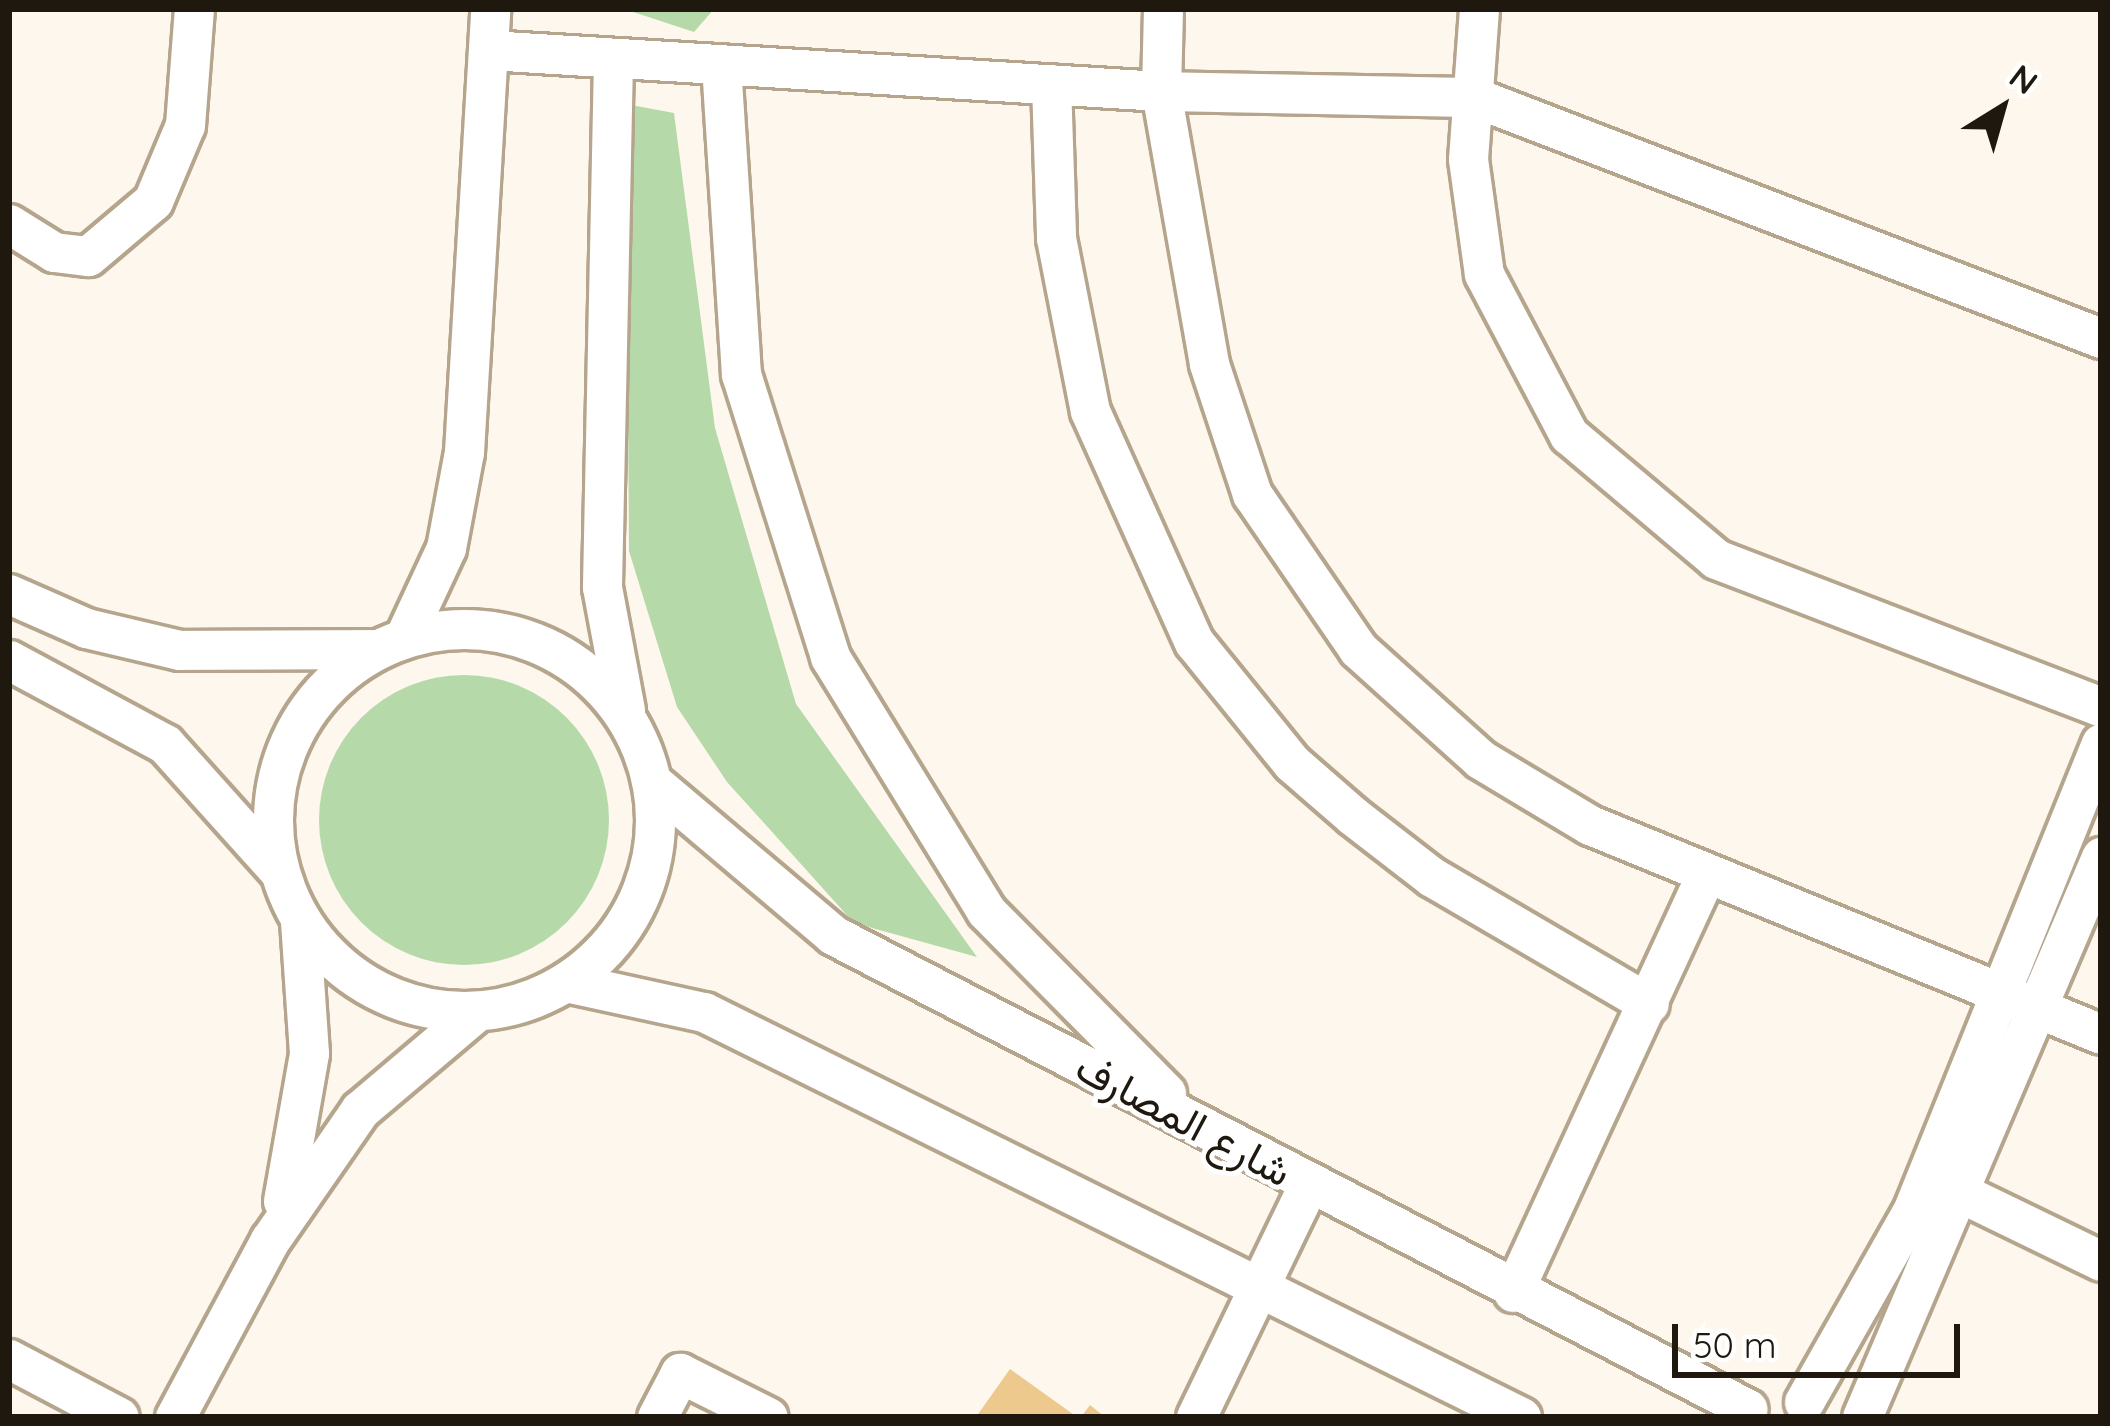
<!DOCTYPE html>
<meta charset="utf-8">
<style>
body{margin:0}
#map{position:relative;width:2110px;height:1426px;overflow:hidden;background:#fef7ed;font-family:Quicksand,Vazirmatn,sans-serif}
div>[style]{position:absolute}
.green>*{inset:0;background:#b6d9aa}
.round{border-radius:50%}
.building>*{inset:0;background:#eec98e}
.roads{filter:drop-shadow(3px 0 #b5a58d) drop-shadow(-3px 0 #b5a58d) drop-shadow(0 3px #b5a58d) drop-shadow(0 -3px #b5a58d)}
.minor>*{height:39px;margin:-19.5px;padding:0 19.5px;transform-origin:19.5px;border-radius:19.5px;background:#fff}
.minor>.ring{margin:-19.5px;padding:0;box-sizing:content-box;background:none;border:39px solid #fff;border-radius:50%}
span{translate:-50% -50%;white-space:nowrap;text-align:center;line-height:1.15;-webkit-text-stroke:10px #fff;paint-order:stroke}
.street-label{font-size:42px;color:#1e180f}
.frame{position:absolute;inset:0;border:12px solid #1e180f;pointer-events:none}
.north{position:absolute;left:1942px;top:48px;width:120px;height:120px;-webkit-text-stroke:9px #fff;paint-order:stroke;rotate:37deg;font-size:33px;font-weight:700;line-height:48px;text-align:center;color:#1e180f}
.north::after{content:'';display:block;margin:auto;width:42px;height:54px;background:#1e180f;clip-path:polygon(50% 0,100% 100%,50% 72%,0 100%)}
.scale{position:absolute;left:1672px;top:1324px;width:288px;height:54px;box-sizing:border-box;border:6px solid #1e180f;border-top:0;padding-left:15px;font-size:36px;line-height:42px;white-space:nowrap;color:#1e180f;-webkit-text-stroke:9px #fff;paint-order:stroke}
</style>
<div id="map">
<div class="green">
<i style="clip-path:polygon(624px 9px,714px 9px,694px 32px)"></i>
<i style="clip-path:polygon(626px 104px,674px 113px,715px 428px,796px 704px,977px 957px,854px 923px,727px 782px,677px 707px,629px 551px)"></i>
<i class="round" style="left:319px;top:675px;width:290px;height:290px"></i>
</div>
<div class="building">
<i style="clip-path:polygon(1010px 1369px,1077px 1417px,976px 1417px)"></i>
<i style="clip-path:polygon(1090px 1405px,1105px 1417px,1081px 1417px)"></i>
</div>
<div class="roads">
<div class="minor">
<i style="left:1163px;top:9px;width:82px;rotate:91.4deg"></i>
<i style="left:1161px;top:91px;width:277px;rotate:80deg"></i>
<i style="left:1209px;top:364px;width:137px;rotate:71.7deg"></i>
<i style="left:1252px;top:494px;width:188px;rotate:55.6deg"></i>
<i style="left:1358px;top:649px;width:164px;rotate:42deg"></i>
<i style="left:1480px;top:759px;width:128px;rotate:31deg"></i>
<i style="left:1590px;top:825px;width:552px;rotate:22.24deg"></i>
<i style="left:1479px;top:9px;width:150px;rotate:94.2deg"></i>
<i style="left:1468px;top:159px;width:116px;rotate:82.1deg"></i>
<i style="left:1484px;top:274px;width:182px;rotate:62.2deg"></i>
<i style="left:1569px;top:435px;width:192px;rotate:40.1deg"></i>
<i style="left:1716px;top:559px;width:412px;rotate:21deg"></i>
<i style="left:488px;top:50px;width:674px;rotate:3.49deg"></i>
<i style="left:1161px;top:91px;width:313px;rotate:1.1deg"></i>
<i style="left:1474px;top:97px;width:672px;rotate:21.03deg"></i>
<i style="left:613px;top:60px;width:527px;rotate:91.2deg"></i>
<i style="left:602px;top:587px;width:125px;rotate:79.4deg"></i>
<i style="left:721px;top:65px;width:310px;rotate:86.3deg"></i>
<i style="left:741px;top:374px;width:297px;rotate:72.5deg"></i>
<i style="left:830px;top:657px;width:298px;rotate:58.4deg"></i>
<i style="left:986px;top:911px;width:256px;rotate:45.3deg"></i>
<i style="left:1051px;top:84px;width:154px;rotate:88.1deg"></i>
<i style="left:1056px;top:238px;width:176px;rotate:78.9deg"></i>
<i style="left:1090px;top:411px;width:253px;rotate:65.8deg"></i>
<i style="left:1194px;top:642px;width:156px;rotate:51deg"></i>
<i style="left:1292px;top:763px;width:81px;rotate:41deg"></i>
<i style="left:1353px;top:816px;width:100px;rotate:37.7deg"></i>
<i style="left:1432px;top:877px;width:251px;rotate:30.3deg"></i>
<i style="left:9px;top:224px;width:53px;rotate:31.9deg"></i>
<i style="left:54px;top:252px;width:34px;rotate:7deg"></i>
<i style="left:88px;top:256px;width:85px;rotate:-40.2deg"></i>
<i style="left:153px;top:201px;width:82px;rotate:-67.2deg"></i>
<i style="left:185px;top:125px;width:116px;rotate:-85.6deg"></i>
<i style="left:9px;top:594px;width:84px;rotate:23.8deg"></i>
<i style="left:86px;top:628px;width:96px;rotate:13.3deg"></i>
<i style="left:179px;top:650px;width:192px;rotate:-0.3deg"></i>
<i class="ring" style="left:273px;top:629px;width:343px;height:343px"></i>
<i style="left:404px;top:638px;width:99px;rotate:-65deg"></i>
<i style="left:446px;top:548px;width:98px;rotate:-79.4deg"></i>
<i style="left:464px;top:452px;width:444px;rotate:-86.6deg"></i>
<i style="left:9px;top:660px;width:177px;rotate:28.3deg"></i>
<i style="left:165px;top:744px;width:171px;rotate:48.1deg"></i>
<i style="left:651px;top:781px;width:238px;rotate:40.2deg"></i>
<i style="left:833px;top:935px;width:1030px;rotate:27.39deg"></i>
<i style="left:566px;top:982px;width:141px;rotate:12.3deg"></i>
<i style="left:704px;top:1012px;width:912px;rotate:26.37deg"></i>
<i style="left:1957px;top:1191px;width:160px;rotate:25.9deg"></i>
<i style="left:283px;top:1201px;width:150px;rotate:-80deg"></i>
<i style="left:309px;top:1053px;width:132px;rotate:-93.9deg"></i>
<i style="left:1513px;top:1292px;width:457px;rotate:-65.2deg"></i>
<i style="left:9px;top:1359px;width:124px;rotate:27.8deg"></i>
<i style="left:1804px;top:1402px;width:222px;rotate:-60.5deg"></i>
<i style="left:1913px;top:1209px;width:502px;rotate:-68.03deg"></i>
<i style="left:175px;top:1417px;width:201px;rotate:-61.8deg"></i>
<i style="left:270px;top:1240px;width:158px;rotate:-55.3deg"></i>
<i style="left:360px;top:1110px;width:153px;rotate:-40.2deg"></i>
<i style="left:657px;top:1417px;width:50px;rotate:-62.4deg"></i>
<i style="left:680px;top:1373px;width:98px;rotate:26.6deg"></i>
<i style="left:1196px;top:1417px;width:258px;rotate:-64.2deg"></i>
<i style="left:1862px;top:1417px;width:609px;rotate:-66.89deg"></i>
</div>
</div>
<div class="street-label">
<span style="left:1184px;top:1119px;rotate:28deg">شارع المصارف</span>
</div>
<div class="frame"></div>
<div class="north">N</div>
<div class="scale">50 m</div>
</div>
